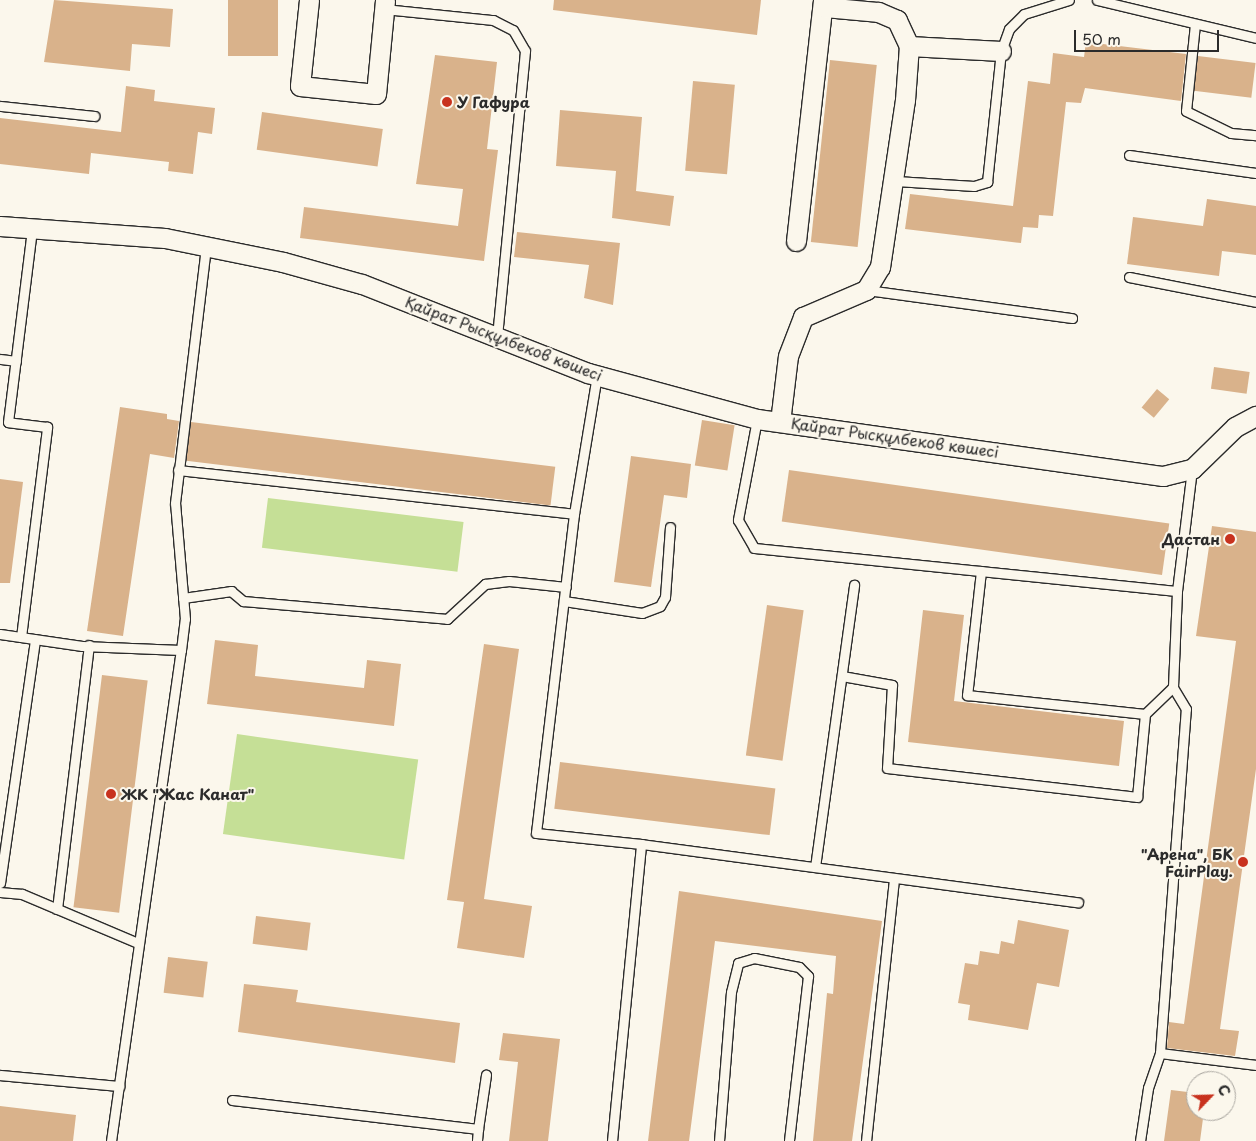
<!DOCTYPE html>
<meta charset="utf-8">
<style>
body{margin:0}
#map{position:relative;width:1256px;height:1141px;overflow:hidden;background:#fbf7ec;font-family:"Playpen Sans",sans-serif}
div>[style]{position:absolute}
.green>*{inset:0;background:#c5df96;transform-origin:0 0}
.building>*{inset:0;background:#d9b28b;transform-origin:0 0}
.roads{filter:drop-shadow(1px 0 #2b2b2b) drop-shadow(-1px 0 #2b2b2b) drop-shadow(0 1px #2b2b2b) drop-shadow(0 -1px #2b2b2b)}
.service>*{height:9px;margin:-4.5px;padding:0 4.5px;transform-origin:4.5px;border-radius:4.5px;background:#fbf7ec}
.minor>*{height:19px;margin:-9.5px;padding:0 9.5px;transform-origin:9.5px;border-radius:9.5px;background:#fbf7ec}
.dots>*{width:14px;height:14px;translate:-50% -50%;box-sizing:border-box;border:2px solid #fbf7ec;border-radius:50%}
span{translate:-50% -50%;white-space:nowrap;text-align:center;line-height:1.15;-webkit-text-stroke:4px #fbf7ec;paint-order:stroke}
.poi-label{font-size:15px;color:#2b2b2b;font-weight:700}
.left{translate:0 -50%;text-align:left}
.right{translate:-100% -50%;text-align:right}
.street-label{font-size:15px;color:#2b2b2b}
.north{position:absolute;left:1186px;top:1071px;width:50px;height:50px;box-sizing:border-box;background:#fbf7ec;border:1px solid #a8a59f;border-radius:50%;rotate:66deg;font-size:14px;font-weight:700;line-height:20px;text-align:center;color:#2b2b2b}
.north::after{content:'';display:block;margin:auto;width:18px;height:22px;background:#c8321e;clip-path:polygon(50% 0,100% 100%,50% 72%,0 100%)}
.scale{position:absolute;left:1074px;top:30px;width:145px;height:22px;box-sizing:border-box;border:2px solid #2b2b2b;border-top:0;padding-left:6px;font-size:15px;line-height:18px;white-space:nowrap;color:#2b2b2b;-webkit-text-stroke:4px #fbf7ec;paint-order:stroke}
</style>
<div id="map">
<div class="green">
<i style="left:268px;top:498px;width:197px;height:50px;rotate:7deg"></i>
<i style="left:237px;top:734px;width:183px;height:101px;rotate:8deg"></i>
</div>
<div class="building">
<i style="clip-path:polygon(54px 0,173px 9px,170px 47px,132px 44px,130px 71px,44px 62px)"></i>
<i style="left:228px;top:0;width:50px;height:56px"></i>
<i style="clip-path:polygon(554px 0,761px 0,757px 35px,553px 10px)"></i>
<i style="clip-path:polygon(1086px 42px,1186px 54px,1181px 101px,1085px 88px,1081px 103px,1066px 102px,1053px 216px,1039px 215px,1038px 228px,1023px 227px,1021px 243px,905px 229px,910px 194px,1013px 206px,1028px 81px,1050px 84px,1053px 53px,1084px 57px)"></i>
<i style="clip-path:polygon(435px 55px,497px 62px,487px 149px,498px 150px,484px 261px,300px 238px,304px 207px,458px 226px,463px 189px,416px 184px)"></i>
<i style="left:1198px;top:56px;width:58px;height:35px;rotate:7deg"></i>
<i style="left:830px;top:60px;width:47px;height:183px;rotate:6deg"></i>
<i style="left:693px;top:81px;width:42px;height:90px;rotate:5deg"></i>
<i style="clip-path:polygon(126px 86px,155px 90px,154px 101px,215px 108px,212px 134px,198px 132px,193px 174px,168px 171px,169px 162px,91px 153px,89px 174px,0 164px,0 118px,121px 132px)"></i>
<i style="clip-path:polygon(560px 110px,642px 117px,636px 191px,674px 196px,670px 226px,612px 218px,616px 171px,556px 166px)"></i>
<i style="left:262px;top:112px;width:122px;height:38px;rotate:8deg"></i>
<i style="clip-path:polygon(1207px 199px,1256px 206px,1256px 255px,1222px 251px,1219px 276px,1127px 264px,1133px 217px,1203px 226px)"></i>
<i style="clip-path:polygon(517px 232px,620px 243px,613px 305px,584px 298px,589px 265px,514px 257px)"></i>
<i style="left:1214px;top:367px;width:36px;height:22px;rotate:8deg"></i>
<i style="left:1157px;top:389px;width:16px;height:24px;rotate:40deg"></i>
<i style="clip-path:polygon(120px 407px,167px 414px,167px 419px,179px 421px,174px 458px,150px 454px,123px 636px,87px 631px)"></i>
<i style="left:702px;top:420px;width:33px;height:46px;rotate:9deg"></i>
<i style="left:191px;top:422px;width:367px;height:39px;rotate:7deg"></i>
<i style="clip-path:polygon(631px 456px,691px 464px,687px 498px,664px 495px,651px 587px,614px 582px)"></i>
<i style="left:789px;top:470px;width:384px;height:52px;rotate:8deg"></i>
<i style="clip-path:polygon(0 479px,23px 482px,10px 583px,0 583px)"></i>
<i style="clip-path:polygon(1212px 526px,1256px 532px,1256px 769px,1220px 1029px,1239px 1031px,1235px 1056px,1167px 1048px,1169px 1022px,1184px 1024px,1236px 641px,1196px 636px)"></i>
<i style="left:767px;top:605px;width:37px;height:152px;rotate:8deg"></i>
<i style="clip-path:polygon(923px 610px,964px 615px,954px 701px,1124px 721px,1119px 766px,908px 742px)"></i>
<i style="clip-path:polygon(215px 640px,258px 645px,255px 676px,364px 688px,367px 660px,401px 664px,394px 726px,207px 704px)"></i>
<i style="clip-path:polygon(484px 644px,519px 649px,484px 899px,532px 906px,524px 958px,457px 948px,464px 902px,447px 900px)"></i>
<i style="left:102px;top:675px;width:46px;height:234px;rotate:7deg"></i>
<i style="left:560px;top:762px;width:217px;height:47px;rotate:7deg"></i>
<i style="clip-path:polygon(679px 891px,882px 921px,852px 1141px,813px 1141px,827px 993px,833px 994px,836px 956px,715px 941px,689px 1141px,648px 1141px)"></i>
<i style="left:256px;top:916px;width:55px;height:28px;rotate:7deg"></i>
<i style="clip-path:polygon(1018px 920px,1069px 930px,1059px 987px,1037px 983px,1028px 1030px,968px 1020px,970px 1005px,958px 1003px,965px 963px,978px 965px,980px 951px,999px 954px,1001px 941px,1014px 944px)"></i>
<i style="left:168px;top:957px;width:40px;height:36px;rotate:7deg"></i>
<i style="clip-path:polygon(244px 984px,298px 990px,296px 1002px,460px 1023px,455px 1063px,238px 1032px)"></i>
<i style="clip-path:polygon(503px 1033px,560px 1039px,548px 1141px,509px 1141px,518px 1062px,499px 1060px)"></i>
<i style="clip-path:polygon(1171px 1090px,1196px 1093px,1196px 1111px,1204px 1111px,1200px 1141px,1164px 1141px)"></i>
<i style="clip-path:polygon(0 1106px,76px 1115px,73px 1141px,0 1141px)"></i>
</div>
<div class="roads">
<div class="service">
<i style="left:1097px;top:0;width:163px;rotate:13.4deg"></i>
<i style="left:384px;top:9px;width:110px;rotate:5.8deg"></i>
<i style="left:493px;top:20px;width:22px;rotate:27deg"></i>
<i style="left:513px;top:30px;width:24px;rotate:60deg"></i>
<i style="left:525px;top:51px;width:286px;rotate:95.6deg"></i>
<i style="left:1195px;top:24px;width:87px;rotate:95.9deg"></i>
<i style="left:1186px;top:111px;width:50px;rotate:26.1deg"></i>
<i style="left:1231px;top:133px;width:25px;rotate:5deg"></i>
<i style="left:0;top:106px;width:95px;rotate:6.1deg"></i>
<i style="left:1129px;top:155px;width:128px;rotate:8.1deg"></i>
<i style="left:896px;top:181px;width:78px;rotate:3.7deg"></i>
<i style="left:974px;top:186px;width:14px;rotate:-17deg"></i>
<i style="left:987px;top:182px;width:132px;rotate:-83.9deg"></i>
<i style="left:1001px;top:51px;width:23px;rotate:-70deg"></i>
<i style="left:1009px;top:29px;width:21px;rotate:-45deg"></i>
<i style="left:1024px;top:14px;width:47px;rotate:-17.3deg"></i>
<i style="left:1129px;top:277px;width:129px;rotate:11.1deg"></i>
<i style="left:867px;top:290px;width:207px;rotate:7.8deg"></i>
<i style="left:0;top:359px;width:16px;rotate:7deg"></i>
<i style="left:597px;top:375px;width:141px;rotate:99.4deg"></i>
<i style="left:574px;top:514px;width:321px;rotate:96.8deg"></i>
<i style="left:536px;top:833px;width:106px;rotate:6deg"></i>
<i style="left:757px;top:419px;width:103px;rotate:100.7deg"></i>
<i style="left:738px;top:520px;width:32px;rotate:60deg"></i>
<i style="left:754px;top:548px;width:425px;rotate:5.8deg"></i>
<i style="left:178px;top:470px;width:398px;rotate:6.3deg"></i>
<i style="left:981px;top:571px;width:125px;rotate:96.4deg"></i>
<i style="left:967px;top:695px;width:179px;rotate:6.1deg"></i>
<i style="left:183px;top:598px;width:49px;rotate:-8.3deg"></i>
<i style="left:231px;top:591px;width:16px;rotate:40deg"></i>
<i style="left:243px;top:601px;width:205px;rotate:5deg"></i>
<i style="left:447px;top:619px;width:52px;rotate:-42.6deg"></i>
<i style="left:485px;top:584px;width:24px;rotate:-7deg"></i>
<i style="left:509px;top:581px;width:57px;rotate:6deg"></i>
<i style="left:564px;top:601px;width:79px;rotate:8.7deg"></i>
<i style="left:642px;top:613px;width:19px;rotate:-21deg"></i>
<i style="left:660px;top:606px;width:10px;rotate:-61deg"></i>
<i style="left:665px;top:597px;width:70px;rotate:-85.9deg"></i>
<i style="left:0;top:634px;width:83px;rotate:8.3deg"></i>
<i style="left:82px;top:646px;width:99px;rotate:2.3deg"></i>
<i style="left:21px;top:637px;width:212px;rotate:-82.9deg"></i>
<i style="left:47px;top:427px;width:39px;rotate:-173deg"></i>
<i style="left:8px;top:422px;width:195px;rotate:-82.9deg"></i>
<i style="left:842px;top:676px;width:51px;rotate:10.2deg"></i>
<i style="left:892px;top:685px;width:83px;rotate:93.4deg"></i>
<i style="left:887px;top:768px;width:252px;rotate:6.6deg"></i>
<i style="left:1137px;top:797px;width:83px;rotate:-84.5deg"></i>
<i style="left:1145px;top:714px;width:39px;rotate:-44deg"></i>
<i style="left:815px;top:867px;width:285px;rotate:-82.1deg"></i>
<i style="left:0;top:883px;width:246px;rotate:-81.8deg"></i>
<i style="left:0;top:892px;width:22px;rotate:5deg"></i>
<i style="left:22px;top:894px;width:126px;rotate:22.9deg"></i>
<i style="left:57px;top:909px;width:266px;rotate:-83.1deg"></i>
<i style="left:1160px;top:1053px;width:97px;rotate:7.1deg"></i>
<i style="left:0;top:1075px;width:120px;rotate:5.3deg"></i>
<i style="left:232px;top:1100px;width:248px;rotate:6.7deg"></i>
<i style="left:478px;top:1129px;width:12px;rotate:95deg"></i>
<i style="left:478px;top:1129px;width:55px;rotate:-81.6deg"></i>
<i style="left:111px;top:1141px;width:496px;rotate:-81.9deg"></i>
<i style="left:181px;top:650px;width:31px;rotate:-83deg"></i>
<i style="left:185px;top:619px;width:116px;rotate:-94.9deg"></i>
<i style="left:175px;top:503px;width:259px;rotate:-83.1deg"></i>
<i style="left:612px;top:1141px;width:298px;rotate:-84.4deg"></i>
<i style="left:641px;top:844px;width:441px;rotate:7.6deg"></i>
<i style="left:719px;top:1141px;width:149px;rotate:-85.4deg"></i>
<i style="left:731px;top:992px;width:30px;rotate:-76deg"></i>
<i style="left:738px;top:963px;width:17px;rotate:-17deg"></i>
<i style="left:754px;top:958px;width:46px;rotate:11.3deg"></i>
<i style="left:799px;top:967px;width:13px;rotate:45deg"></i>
<i style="left:808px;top:976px;width:166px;rotate:96.6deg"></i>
<i style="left:866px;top:1141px;width:264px;rotate:-83.9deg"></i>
<i style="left:1140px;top:1141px;width:54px;rotate:-81.4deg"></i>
<i style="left:1148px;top:1088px;width:37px;rotate:-71deg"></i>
<i style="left:1160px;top:1053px;width:345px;rotate:-85.7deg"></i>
<i style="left:1186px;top:709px;width:26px;rotate:-121deg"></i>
<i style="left:1173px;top:687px;width:96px;rotate:-87.6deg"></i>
<i style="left:1177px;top:591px;width:123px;rotate:-83deg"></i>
</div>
<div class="minor">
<i style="left:309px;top:0;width:86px;rotate:96deg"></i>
<i style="left:300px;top:86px;width:76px;rotate:6deg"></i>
<i style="left:376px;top:94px;width:94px;rotate:-84.5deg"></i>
<i style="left:909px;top:46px;width:92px;rotate:3.1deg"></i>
<i style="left:0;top:226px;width:165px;rotate:4.2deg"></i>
<i style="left:165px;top:238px;width:120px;rotate:11.5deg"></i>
<i style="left:283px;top:262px;width:82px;rotate:15.6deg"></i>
<i style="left:362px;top:284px;width:243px;rotate:21.5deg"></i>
<i style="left:588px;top:373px;width:175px;rotate:15.2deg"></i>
<i style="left:757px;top:419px;width:410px;rotate:8deg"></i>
<i style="left:1163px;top:476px;width:30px;rotate:-14deg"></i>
<i style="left:1192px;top:469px;width:60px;rotate:-44.3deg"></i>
<i style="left:1235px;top:427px;width:24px;rotate:-28deg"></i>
<i style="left:796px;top:241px;width:243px;rotate:-83.6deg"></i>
<i style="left:780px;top:422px;width:66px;rotate:-83.1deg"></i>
<i style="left:788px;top:356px;width:42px;rotate:-69deg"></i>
<i style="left:803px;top:317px;width:69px;rotate:-23.2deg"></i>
<i style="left:866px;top:290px;width:27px;rotate:-59deg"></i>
<i style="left:880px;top:267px;width:169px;rotate:-81.5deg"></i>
<i style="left:905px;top:100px;width:54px;rotate:-85.8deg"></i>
<i style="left:909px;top:46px;width:29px;rotate:-115deg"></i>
<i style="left:897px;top:20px;width:21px;rotate:-157deg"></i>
<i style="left:878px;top:12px;width:55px;rotate:-174.8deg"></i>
</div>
</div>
<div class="dots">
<i style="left:447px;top:102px;background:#c8321e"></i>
<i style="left:1230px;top:539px;background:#c8321e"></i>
<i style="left:111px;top:794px;background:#c8321e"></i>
<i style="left:1243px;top:862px;background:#c8321e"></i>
</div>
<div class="poi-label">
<span class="left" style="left:457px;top:102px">У Гафура</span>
<span class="right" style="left:1220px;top:539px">Дастан</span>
<span class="left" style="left:121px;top:794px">ЖК "Жас Канат"</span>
<span class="right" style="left:1233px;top:862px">"Арена", БК<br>FairPlay.</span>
</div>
<div class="street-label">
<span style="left:504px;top:338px;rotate:21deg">Қайрат Рысқұлбеков көшесі</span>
<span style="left:895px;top:437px;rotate:8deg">Қайрат Рысқұлбеков көшесі</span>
</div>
<div class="north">С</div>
<div class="scale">50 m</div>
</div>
